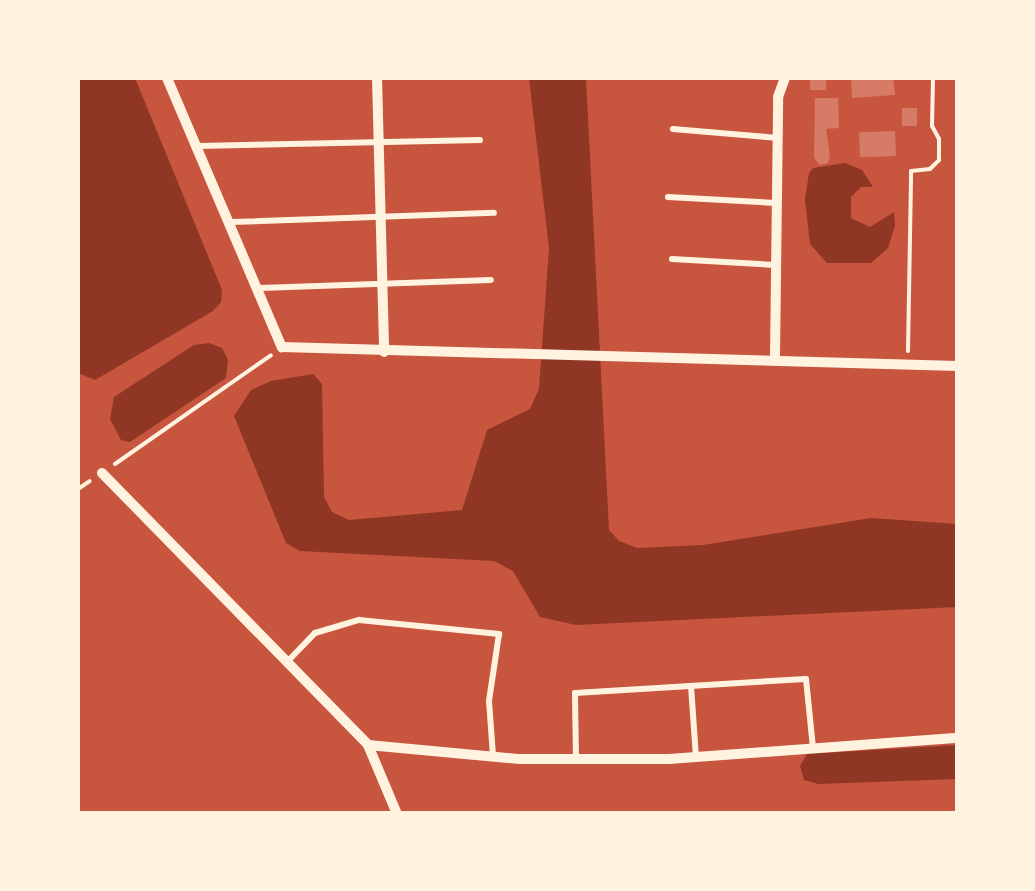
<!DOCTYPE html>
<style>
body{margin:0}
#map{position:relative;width:1035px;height:891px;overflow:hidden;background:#c8553d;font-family:Helvetica,sans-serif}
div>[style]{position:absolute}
.water>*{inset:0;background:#8f3625}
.building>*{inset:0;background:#d67c66;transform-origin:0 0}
.path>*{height:4px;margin:-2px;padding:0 2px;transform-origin:2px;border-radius:2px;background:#fff3e0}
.service>*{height:6px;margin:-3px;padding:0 3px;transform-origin:3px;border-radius:3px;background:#fff3e0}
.minor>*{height:10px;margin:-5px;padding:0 5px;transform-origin:5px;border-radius:5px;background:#fff3e0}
span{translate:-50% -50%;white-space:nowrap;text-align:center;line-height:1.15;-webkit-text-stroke:10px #fff3e0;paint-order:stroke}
.frame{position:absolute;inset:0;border:80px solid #fff3e0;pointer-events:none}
</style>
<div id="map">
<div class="water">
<i style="clip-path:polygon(78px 78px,135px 78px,222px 290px,221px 302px,213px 311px,95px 380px,78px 373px)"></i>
<i style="clip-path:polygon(529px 78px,586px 78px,609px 530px,619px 541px,637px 548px,703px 545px,871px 518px,957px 524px,957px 607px,576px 625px,540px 617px,513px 571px,494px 561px,300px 551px,286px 543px,234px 416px,251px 390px,271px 381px,313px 374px,322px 384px,324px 497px,332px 512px,349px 520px,462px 510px,487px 430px,530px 409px,539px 389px,549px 248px)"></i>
<i style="clip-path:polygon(845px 163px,862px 170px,873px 187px,861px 187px,851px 197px,851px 218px,870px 227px,894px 212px,895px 226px,888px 248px,871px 263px,827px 263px,810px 244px,805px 199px,809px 173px,813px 168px)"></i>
<i style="clip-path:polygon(209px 343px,222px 348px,228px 360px,226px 378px,130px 442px,121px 440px,110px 419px,114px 397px,194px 345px)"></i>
<i style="clip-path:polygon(957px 745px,957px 779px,818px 784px,804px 780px,800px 766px,807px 754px)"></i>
</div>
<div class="building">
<i style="left:810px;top:78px;width:16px;height:12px"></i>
<i style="clip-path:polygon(851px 78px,893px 78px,895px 95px,852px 98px)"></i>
<i style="clip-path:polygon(815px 98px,838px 98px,839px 128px,826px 129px,830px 156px,828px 163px,820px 165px,814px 158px)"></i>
<i style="left:917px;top:108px;width:18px;height:15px;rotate:90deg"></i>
<i style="left:895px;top:131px;width:25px;height:36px;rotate:88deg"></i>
</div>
<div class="path">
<i style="left:908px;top:351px;width:180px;rotate:-89deg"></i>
<i style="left:911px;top:171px;width:19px;rotate:-6deg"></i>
<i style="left:930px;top:169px;width:13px;rotate:-45deg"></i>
<i style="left:939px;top:160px;width:21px;rotate:-90deg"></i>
<i style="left:939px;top:139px;width:15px;rotate:-118deg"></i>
<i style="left:932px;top:126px;width:48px;rotate:-88.8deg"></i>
<i style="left:115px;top:464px;width:190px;rotate:-34.9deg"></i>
<i style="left:78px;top:489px;width:14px;rotate:-34deg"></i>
</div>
<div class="service">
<i style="left:673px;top:129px;width:104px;rotate:4.9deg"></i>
<i style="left:197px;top:146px;width:283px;rotate:-1.2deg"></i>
<i style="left:668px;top:197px;width:108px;rotate:3.2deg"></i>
<i style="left:231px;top:222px;width:263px;rotate:-2deg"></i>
<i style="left:672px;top:259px;width:103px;rotate:3.3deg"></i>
<i style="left:260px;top:288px;width:231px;rotate:-2deg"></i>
<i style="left:288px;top:661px;width:39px;rotate:-46deg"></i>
<i style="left:315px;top:633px;width:46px;rotate:-16.5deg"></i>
<i style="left:359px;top:620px;width:141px;rotate:5.7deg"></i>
<i style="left:499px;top:634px;width:68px;rotate:98.5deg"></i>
<i style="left:489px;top:701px;width:55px;rotate:85.8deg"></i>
<i style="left:691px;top:686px;width:71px;rotate:86deg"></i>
<i style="left:576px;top:759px;width:66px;rotate:-90.9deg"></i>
<i style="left:575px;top:693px;width:231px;rotate:-3.5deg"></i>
<i style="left:806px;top:679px;width:69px;rotate:84.2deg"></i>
</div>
<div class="minor">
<i style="left:167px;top:78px;width:293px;rotate:66.9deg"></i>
<i style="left:282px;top:347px;width:676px;rotate:1.61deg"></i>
<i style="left:377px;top:78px;width:274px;rotate:88.5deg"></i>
<i style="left:775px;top:357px;width:260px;rotate:-89.3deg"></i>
<i style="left:778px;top:97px;width:20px;rotate:-70deg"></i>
<i style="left:102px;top:473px;width:380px;rotate:45.6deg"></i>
<i style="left:368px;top:745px;width:75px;rotate:67.2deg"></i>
<i style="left:368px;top:745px;width:153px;rotate:5.3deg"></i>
<i style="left:520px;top:759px;width:149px"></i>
<i style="left:669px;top:759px;width:290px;rotate:-4.2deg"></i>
</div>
<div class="frame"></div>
</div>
